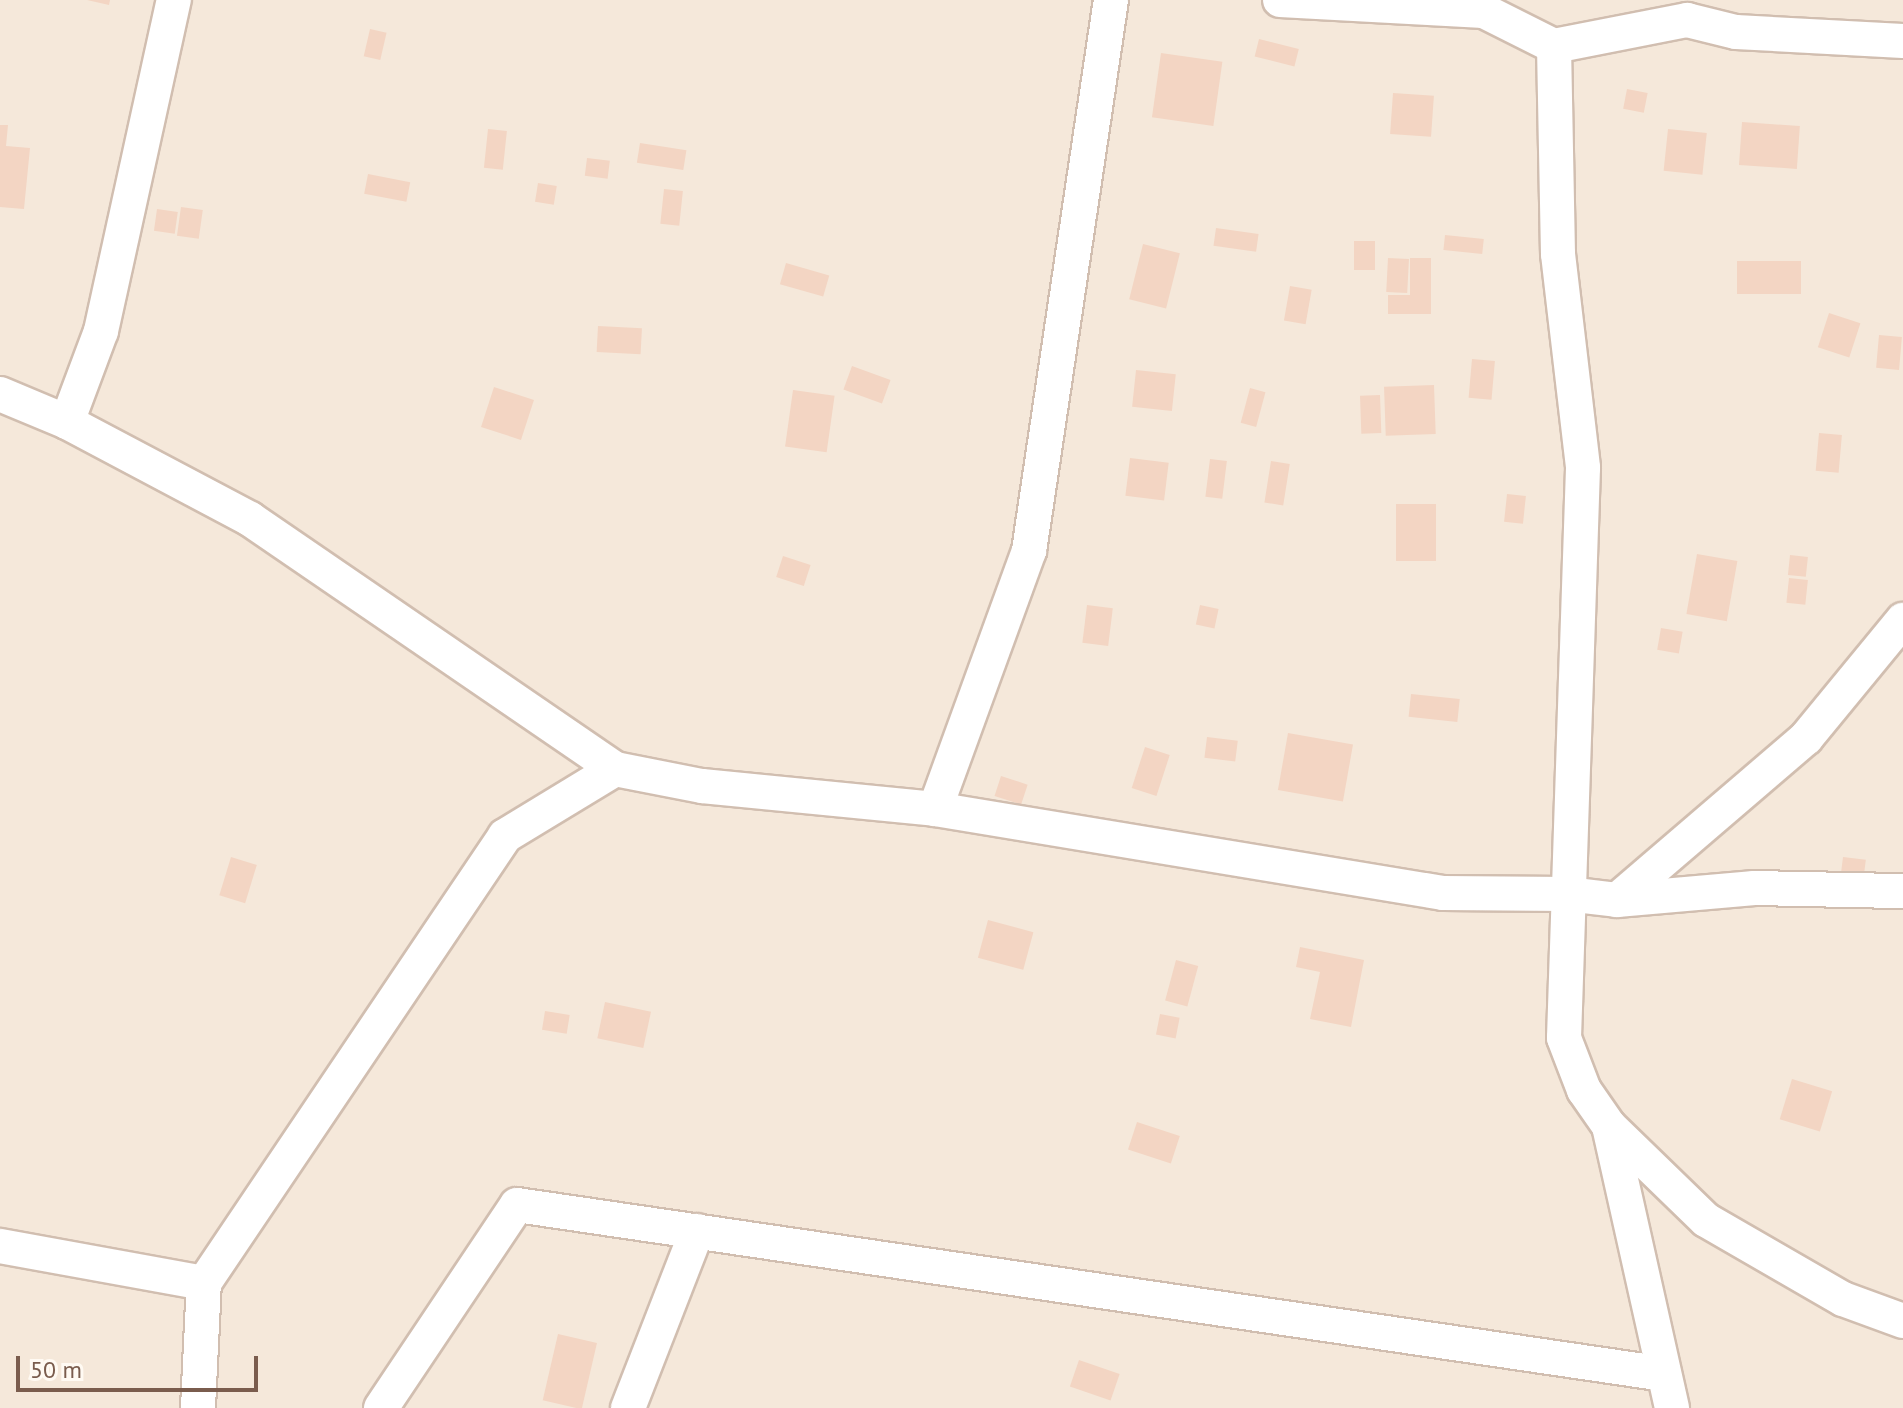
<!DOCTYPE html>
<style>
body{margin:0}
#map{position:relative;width:1903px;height:1408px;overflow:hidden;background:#fdf6ec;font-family:"PT Sans",sans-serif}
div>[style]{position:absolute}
.residential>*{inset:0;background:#f5e8da;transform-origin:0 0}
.building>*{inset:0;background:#f3d5c3;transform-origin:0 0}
.roads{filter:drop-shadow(2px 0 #d1beb0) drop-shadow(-2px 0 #d1beb0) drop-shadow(0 2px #d1beb0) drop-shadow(0 -2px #d1beb0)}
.minor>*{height:34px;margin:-17px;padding:0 17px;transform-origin:17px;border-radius:17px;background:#fff}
span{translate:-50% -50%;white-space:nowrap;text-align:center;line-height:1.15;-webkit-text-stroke:6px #fffaf3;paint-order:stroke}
.scale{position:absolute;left:16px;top:1356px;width:242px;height:36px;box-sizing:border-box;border:4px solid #7a5c4d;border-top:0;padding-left:10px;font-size:24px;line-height:28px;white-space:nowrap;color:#7a5c4d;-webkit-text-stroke:6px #fffaf3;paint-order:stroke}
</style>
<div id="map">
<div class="residential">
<i style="left:0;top:0;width:1903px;height:1408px"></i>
</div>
<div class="building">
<i style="clip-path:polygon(87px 0,110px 0,109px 5px)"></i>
<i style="left:370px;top:29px;width:17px;height:28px;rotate:13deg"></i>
<i style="left:1259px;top:39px;width:41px;height:18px;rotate:14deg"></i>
<i style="left:1161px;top:53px;width:62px;height:65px;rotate:8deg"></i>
<i style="left:1627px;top:89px;width:21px;height:20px;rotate:11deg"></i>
<i style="left:1393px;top:93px;width:41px;height:41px;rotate:4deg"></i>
<i style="left:1742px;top:122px;width:58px;height:43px;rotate:4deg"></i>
<i style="clip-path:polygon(0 125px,8px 125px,6px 146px,30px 148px,24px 209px,0 207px)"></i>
<i style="left:488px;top:129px;width:19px;height:39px;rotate:6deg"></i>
<i style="left:1668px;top:129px;width:39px;height:42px;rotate:6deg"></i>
<i style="left:640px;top:143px;width:47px;height:20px;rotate:9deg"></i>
<i style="left:587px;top:158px;width:23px;height:18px;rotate:7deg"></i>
<i style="left:368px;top:174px;width:43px;height:20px;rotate:11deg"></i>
<i style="left:538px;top:183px;width:19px;height:19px;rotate:9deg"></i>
<i style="left:664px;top:189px;width:19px;height:35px;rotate:6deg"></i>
<i style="left:181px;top:207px;width:22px;height:29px;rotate:8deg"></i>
<i style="left:157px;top:209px;width:21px;height:22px;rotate:8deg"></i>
<i style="left:1216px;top:228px;width:43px;height:18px;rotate:8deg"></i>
<i style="left:1445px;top:235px;width:39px;height:15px;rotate:6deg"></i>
<i style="left:1354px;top:241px;width:21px;height:29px"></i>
<i style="left:1143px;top:244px;width:38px;height:57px;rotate:14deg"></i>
<i style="left:1388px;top:258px;width:21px;height:34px;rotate:3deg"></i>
<i style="clip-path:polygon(1410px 258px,1431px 258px,1431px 314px,1388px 314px,1388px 295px,1410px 295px)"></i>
<i style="left:1801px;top:261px;width:33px;height:64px;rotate:90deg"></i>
<i style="left:786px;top:263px;width:45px;height:22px;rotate:16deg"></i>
<i style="left:1290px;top:286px;width:22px;height:35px;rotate:10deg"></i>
<i style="left:1829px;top:313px;width:33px;height:36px;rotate:18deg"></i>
<i style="left:598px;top:326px;width:44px;height:26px;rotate:3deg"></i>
<i style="left:1879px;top:335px;width:23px;height:33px;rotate:5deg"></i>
<i style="left:1472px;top:359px;width:23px;height:39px;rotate:5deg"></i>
<i style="left:852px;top:366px;width:41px;height:25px;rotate:20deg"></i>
<i style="left:1136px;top:370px;width:40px;height:37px;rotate:6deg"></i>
<i style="left:1434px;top:385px;width:49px;height:50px;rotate:88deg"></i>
<i style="left:494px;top:387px;width:42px;height:42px;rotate:18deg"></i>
<i style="left:1250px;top:388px;width:16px;height:36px;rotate:15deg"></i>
<i style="left:793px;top:390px;width:42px;height:57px;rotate:8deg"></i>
<i style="left:1380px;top:395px;width:38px;height:20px;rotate:88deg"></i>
<i style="left:1819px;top:433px;width:23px;height:38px;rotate:5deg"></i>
<i style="left:1130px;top:458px;width:39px;height:38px;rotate:7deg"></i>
<i style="left:1210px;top:459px;width:17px;height:38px;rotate:7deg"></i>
<i style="left:1271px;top:461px;width:19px;height:42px;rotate:9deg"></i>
<i style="left:1507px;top:494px;width:19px;height:28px;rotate:6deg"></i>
<i style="left:1396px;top:504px;width:40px;height:57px"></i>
<i style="left:1697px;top:554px;width:41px;height:61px;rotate:10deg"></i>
<i style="left:1790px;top:555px;width:18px;height:20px;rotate:6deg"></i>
<i style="left:783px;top:556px;width:29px;height:22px;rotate:18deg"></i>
<i style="left:1789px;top:578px;width:19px;height:25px;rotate:6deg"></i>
<i style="left:1087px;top:605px;width:26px;height:38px;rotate:7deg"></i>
<i style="left:1200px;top:605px;width:19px;height:20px;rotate:12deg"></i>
<i style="left:1661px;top:628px;width:22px;height:22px;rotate:10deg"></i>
<i style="left:1411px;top:694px;width:49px;height:23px;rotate:6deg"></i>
<i style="left:1288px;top:733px;width:66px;height:58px;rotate:10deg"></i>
<i style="left:1207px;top:737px;width:31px;height:21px;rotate:7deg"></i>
<i style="left:1145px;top:747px;width:26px;height:43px;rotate:18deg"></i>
<i style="left:1001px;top:776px;width:28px;height:21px;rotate:18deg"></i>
<i style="left:231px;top:857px;width:27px;height:40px;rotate:17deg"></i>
<i style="left:1843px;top:857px;width:23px;height:21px;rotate:7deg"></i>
<i style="left:988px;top:920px;width:47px;height:39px;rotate:15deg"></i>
<i style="clip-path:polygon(1300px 947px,1364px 960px,1351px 1027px,1310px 1019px,1320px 972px,1296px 967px)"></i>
<i style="left:1176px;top:960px;width:23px;height:42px;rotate:15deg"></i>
<i style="left:605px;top:1002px;width:47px;height:37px;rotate:12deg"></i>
<i style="left:545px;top:1011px;width:25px;height:19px;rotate:9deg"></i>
<i style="left:1160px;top:1014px;width:20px;height:21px;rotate:11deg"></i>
<i style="left:1792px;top:1079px;width:42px;height:42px;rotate:17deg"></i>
<i style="left:1137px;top:1122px;width:45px;height:29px;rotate:18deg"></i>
<i style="left:558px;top:1334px;width:40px;height:68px;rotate:13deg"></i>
<i style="left:1079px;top:1360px;width:43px;height:28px;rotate:19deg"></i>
</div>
<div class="roads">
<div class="minor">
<i style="left:1280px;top:0;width:204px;rotate:3.1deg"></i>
<i style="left:1484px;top:11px;width:78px;rotate:26.6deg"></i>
<i style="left:1554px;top:46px;width:136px;rotate:-11.1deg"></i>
<i style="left:1687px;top:20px;width:50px;rotate:13.8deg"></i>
<i style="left:1736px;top:32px;width:167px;rotate:3.1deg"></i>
<i style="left:1554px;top:46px;width:208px;rotate:88.9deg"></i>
<i style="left:1558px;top:254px;width:215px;rotate:83.3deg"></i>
<i style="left:1583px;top:468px;width:570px;rotate:91.91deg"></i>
<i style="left:1564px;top:1038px;width:56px;rotate:69deg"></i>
<i style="left:1584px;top:1090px;width:44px;rotate:55.2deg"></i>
<i style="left:1609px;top:1126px;width:289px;rotate:77.4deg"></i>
<i style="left:0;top:394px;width:73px;rotate:22.7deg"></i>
<i style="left:67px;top:422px;width:207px;rotate:27.9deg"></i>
<i style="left:250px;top:519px;width:442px;rotate:34.4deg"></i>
<i style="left:615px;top:769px;width:89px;rotate:11.1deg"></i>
<i style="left:702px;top:786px;width:234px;rotate:5.6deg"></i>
<i style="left:935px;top:809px;width:515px;rotate:9.39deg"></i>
<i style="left:1443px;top:893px;width:124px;rotate:0.5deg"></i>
<i style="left:1567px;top:894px;width:50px;rotate:6.8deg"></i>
<i style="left:1617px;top:900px;width:138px;rotate:-5deg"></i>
<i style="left:1754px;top:888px;width:149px;rotate:1.2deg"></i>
<i style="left:67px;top:422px;width:97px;rotate:-69.5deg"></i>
<i style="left:101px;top:331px;width:339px;rotate:-77.6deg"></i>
<i style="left:935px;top:809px;width:275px;rotate:-70deg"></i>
<i style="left:1029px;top:551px;width:557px;rotate:-81.54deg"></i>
<i style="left:1617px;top:900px;width:249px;rotate:-40.6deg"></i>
<i style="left:1806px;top:738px;width:153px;rotate:-50.6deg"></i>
<i style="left:1609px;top:1126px;width:135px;rotate:44.1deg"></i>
<i style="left:1706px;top:1220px;width:158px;rotate:30deg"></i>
<i style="left:1843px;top:1299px;width:64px;rotate:20.1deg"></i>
<i style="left:0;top:1246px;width:207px;rotate:10.3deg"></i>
<i style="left:198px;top:1408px;width:125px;rotate:-87.3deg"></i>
<i style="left:204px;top:1283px;width:539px;rotate:-56.04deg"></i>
<i style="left:505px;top:836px;width:129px;rotate:-31.3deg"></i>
<i style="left:381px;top:1408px;width:244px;rotate:-56.2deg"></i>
<i style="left:517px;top:1205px;width:1159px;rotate:8.38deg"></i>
<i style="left:628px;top:1408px;width:190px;rotate:-68.7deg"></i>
</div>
</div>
<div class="scale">50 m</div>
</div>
